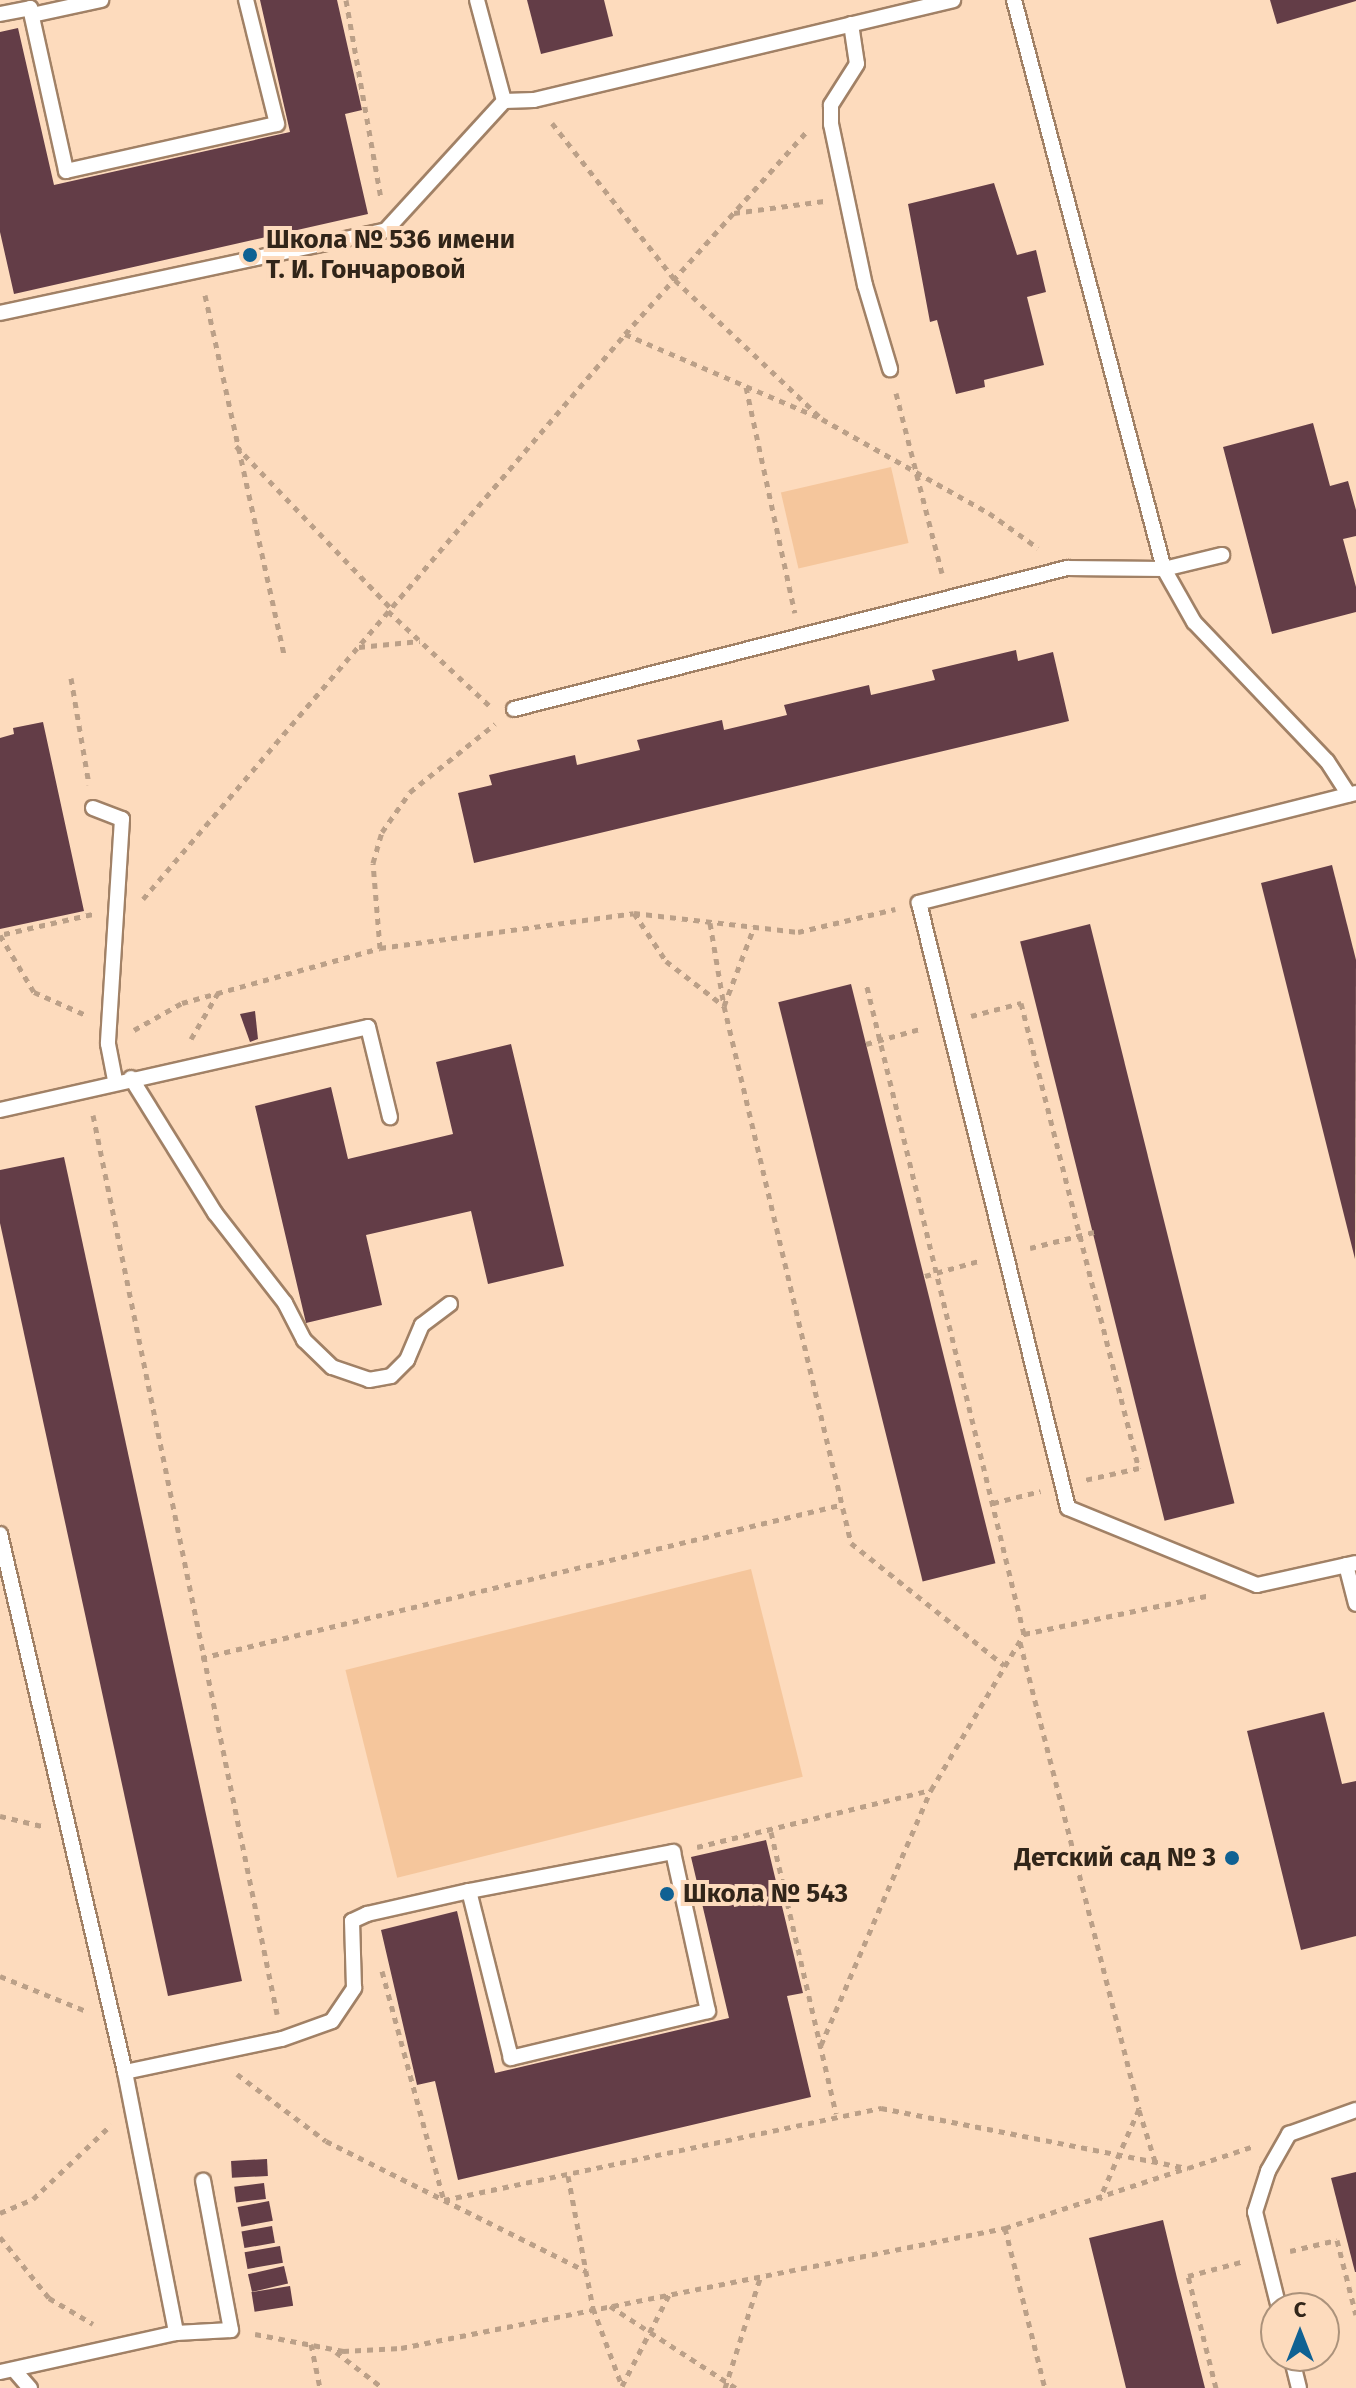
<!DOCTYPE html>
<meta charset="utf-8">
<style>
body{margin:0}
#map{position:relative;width:1356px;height:2388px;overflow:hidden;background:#fddbbd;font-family:"Fira Sans",sans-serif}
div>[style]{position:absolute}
.green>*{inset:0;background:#f5c69c;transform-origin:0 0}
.building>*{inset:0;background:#633d47;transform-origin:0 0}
.path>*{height:5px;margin-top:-2.5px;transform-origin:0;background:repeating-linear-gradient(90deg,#bba088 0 6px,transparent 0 12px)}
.roads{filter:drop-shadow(2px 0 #a18166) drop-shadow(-2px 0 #a18166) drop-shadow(0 2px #a18166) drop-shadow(0 -2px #a18166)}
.service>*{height:14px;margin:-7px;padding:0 7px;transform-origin:7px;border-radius:7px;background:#fff}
.dots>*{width:22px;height:22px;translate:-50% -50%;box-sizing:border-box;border:4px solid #fddbbd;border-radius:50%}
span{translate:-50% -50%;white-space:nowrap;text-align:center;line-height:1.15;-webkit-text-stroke:8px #fddbbd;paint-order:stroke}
.poi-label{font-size:26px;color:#312519;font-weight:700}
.left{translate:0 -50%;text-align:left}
.right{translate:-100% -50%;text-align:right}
.north{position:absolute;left:1260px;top:2292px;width:80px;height:80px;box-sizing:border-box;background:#fddbbd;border:2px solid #ab927b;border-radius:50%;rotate:0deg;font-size:22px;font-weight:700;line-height:32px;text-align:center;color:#312519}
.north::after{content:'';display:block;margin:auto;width:28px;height:36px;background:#0f6193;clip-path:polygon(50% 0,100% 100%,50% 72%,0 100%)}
</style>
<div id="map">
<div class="green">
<i style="left:891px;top:467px;width:78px;height:113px;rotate:77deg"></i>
<i style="left:751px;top:1569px;width:214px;height:418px;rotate:76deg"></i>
</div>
<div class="building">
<i style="clip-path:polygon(260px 0,337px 0,362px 110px,345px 114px,368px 214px,14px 294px,0 232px,0 32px,18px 28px,54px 185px,290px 132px)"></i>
<i style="clip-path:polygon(527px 0,604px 0,613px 36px,541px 54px)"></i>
<i style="clip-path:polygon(1270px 0,1356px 0,1356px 1px,1277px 24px)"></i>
<i style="clip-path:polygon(994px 183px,1017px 255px,1036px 250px,1046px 292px,1027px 297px,1044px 365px,984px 380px,985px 387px,956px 394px,937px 320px,930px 322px,908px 204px)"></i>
<i style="clip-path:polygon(1313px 423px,1330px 486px,1348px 481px,1356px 510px,1356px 536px,1343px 539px,1356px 587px,1356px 612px,1272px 634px,1223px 447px)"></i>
<i style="clip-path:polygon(1016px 650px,1018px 661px,1053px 652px,1069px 721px,474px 863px,458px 793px,492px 785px,489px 775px,575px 755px,577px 765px,640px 750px,637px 740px,722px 720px,724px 730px,787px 715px,784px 705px,869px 685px,871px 695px,935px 680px,932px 670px)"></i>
<i style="clip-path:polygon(43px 722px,84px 911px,0 929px,0 738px,14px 734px,13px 728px)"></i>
<i style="clip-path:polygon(1332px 865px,1356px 960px,1355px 1259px,1261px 883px)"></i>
<i style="left:1090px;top:924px;width:597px;height:72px;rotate:76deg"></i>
<i style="left:851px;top:984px;width:597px;height:75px;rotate:76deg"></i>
<i style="clip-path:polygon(255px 1011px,258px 1039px,250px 1042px,240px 1014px)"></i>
<i style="clip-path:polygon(511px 1044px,564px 1266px,488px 1284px,471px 1211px,366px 1235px,382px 1305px,306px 1323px,255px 1106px,331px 1087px,348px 1159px,453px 1134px,436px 1062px)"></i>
<i style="clip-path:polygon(64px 1157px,242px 1981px,168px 1996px,0 1223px,0 1170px)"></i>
<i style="clip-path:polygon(1324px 1712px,1342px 1784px,1356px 1781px,1356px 1936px,1301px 1950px,1247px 1731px)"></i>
<i style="clip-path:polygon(766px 1840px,803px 1993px,787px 1996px,811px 2097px,458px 2180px,435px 2081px,417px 2085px,381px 1930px,457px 1911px,495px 2073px,729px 2018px,691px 1857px)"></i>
<i style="left:267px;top:2159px;width:17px;height:36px;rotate:87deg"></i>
<i style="clip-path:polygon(1356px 2172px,1356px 2272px,1355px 2272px,1331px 2178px)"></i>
<i style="left:264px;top:2183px;width:16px;height:30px;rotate:83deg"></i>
<i style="left:269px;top:2201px;width:20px;height:32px;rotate:79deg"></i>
<i style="clip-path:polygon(1163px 2220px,1177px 2278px,1205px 2388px,1126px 2388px,1089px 2238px)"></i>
<i style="left:272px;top:2226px;width:17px;height:31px;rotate:80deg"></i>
<i style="left:280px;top:2246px;width:17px;height:36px;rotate:80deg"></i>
<i style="left:284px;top:2266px;width:18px;height:37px;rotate:77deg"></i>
<i style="left:290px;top:2286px;width:20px;height:39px;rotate:81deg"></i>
</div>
<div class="path">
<i style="left:346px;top:0;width:201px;rotate:80deg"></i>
<i style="left:552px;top:123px;width:199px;rotate:51.9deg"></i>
<i style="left:675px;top:280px;width:202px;rotate:43.4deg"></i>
<i style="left:822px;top:419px;width:192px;rotate:29.4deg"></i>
<i style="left:989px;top:513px;width:60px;rotate:35.5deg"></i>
<i style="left:734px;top:213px;width:91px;rotate:-7.6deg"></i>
<i style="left:205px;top:295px;width:369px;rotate:77.6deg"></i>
<i style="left:625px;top:334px;width:210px;rotate:23.3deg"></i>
<i style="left:746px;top:387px;width:231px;rotate:77.8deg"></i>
<i style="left:896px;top:393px;width:186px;rotate:75.7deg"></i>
<i style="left:236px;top:446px;width:224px;rotate:46.3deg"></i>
<i style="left:388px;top:611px;width:139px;rotate:43deg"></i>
<i style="left:359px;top:647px;width:61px;rotate:-5.6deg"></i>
<i style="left:71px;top:678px;width:108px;rotate:80.4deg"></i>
<i style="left:143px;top:899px;width:743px;rotate:-49.53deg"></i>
<i style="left:625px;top:334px;width:271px;rotate:-48.1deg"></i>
<i style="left:634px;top:913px;width:58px;rotate:56.3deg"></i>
<i style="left:666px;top:961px;width:73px;rotate:37.8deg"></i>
<i style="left:724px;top:1006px;width:85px;rotate:-69.2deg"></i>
<i style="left:710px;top:923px;width:84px;rotate:80.4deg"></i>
<i style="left:724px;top:1006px;width:552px;rotate:76.69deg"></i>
<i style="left:851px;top:1543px;width:196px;rotate:38.6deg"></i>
<i style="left:4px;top:934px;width:91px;rotate:-12.7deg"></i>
<i style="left:0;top:935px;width:66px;rotate:59.2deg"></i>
<i style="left:34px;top:992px;width:57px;rotate:23.9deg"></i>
<i style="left:380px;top:948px;width:85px;rotate:-94.7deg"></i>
<i style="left:373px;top:863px;width:32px;rotate:-74deg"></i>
<i style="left:382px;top:832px;width:49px;rotate:-55deg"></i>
<i style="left:410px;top:792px;width:109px;rotate:-38.7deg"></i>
<i style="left:971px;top:1016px;width:52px;rotate:-14.6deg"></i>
<i style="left:1021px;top:1003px;width:480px;rotate:75.8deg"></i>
<i style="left:1139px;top:1468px;width:55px;rotate:167.5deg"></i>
<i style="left:134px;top:1030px;width:55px;rotate:-29.4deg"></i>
<i style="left:182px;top:1003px;width:205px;rotate:-15.5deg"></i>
<i style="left:380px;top:948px;width:256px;rotate:-7.8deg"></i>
<i style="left:634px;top:913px;width:165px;rotate:6.6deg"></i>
<i style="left:798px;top:932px;width:100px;rotate:-13.3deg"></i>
<i style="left:191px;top:1039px;width:53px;rotate:-59.6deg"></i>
<i style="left:866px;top:1044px;width:59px;rotate:-15.7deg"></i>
<i style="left:93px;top:1115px;width:918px;rotate:78.43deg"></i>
<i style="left:1030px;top:1248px;width:66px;rotate:-14deg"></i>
<i style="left:925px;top:1276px;width:59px;rotate:-15.7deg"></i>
<i style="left:993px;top:1503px;width:49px;rotate:-14deg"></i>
<i style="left:1024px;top:1634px;width:191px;rotate:-11.8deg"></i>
<i style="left:1020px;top:1642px;width:482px;rotate:75.7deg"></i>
<i style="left:1139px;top:2109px;width:99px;rotate:113.7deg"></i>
<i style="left:201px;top:1658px;width:657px;rotate:-13.47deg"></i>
<i style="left:0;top:1816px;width:43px;rotate:13.4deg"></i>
<i style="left:771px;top:1832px;width:289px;rotate:77deg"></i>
<i style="left:697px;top:1847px;width:241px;rotate:-13.7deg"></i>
<i style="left:382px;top:1971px;width:237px;rotate:74.9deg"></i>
<i style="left:444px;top:2200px;width:447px;rotate:-11.9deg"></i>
<i style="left:881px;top:2108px;width:313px;rotate:11.1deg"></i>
<i style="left:1188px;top:2168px;width:70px;rotate:-18.4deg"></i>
<i style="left:0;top:1976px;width:93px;rotate:22.1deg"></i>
<i style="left:821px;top:2045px;width:278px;rotate:-66.7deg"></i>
<i style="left:931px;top:1790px;width:182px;rotate:-59.2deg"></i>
<i style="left:1024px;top:1634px;width:670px;rotate:-103.64deg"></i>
<i style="left:237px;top:2074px;width:111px;rotate:37deg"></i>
<i style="left:326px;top:2141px;width:291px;rotate:26.6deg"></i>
<i style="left:1139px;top:2110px;width:53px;rotate:72.6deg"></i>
<i style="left:568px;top:2176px;width:134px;rotate:79.3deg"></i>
<i style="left:593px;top:2308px;width:83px;rotate:69.6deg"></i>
<i style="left:622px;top:2386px;width:105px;rotate:-62.7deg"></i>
<i style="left:0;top:2213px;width:36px;rotate:-23deg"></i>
<i style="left:33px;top:2199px;width:108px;rotate:-43.5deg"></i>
<i style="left:1005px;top:2228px;width:165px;rotate:76deg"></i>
<i style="left:0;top:2237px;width:78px;rotate:51.2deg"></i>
<i style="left:49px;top:2298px;width:51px;rotate:30.6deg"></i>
<i style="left:1290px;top:2251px;width:48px;rotate:-13.2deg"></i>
<i style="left:1337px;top:2240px;width:77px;rotate:75.8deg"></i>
<i style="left:610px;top:2306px;width:150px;rotate:33.1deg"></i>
<i style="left:255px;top:2334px;width:90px;rotate:10.9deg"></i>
<i style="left:343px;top:2351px;width:58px;rotate:-3deg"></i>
<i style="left:401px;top:2348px;width:616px;rotate:-11.24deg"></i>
<i style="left:1005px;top:2228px;width:191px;rotate:-18.3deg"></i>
<i style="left:311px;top:2344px;width:45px;rotate:78.4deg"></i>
<i style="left:336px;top:2352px;width:59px;rotate:37.5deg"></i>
<i style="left:725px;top:2388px;width:119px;rotate:-72.3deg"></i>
<i style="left:1216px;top:2388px;width:115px;rotate:-104deg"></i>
<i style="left:1188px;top:2276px;width:55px;rotate:-14.8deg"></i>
</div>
<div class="roads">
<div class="service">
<i style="left:477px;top:0;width:105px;rotate:75deg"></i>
<i style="left:504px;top:101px;width:30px;rotate:-2deg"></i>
<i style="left:534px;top:100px;width:431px;rotate:-13.4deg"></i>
<i style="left:1014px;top:0;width:588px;rotate:75.23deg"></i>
<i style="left:1164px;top:569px;width:61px;rotate:60.5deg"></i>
<i style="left:1194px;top:622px;width:192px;rotate:46.3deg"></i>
<i style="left:1327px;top:761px;width:40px;rotate:57.1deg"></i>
<i style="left:0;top:14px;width:31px;rotate:-11deg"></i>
<i style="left:30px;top:8px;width:167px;rotate:77.5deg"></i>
<i style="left:66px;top:171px;width:216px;rotate:-12.6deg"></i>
<i style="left:277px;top:124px;width:128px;rotate:-104deg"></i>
<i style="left:32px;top:15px;width:71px;rotate:-12.3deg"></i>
<i style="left:851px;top:24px;width:40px;rotate:81.5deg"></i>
<i style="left:857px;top:64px;width:49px;rotate:122.4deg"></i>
<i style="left:831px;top:105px;width:19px;rotate:90deg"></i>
<i style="left:831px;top:124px;width:165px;rotate:78.1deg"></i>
<i style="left:865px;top:285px;width:88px;rotate:73.4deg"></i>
<i style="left:0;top:313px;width:395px;rotate:-12.1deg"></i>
<i style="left:386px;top:230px;width:175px;rotate:-47.5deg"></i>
<i style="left:514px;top:709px;width:571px;rotate:-14.3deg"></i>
<i style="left:1067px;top:568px;width:97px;rotate:0.6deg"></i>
<i style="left:1164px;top:569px;width:60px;rotate:-13.6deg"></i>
<i style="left:1356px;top:793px;width:451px;rotate:165.9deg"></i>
<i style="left:919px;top:903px;width:623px;rotate:76.16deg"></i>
<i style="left:1068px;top:1508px;width:204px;rotate:22.2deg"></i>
<i style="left:1257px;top:1585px;width:101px;rotate:-12.5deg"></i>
<i style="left:93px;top:808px;width:31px;rotate:21deg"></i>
<i style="left:122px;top:819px;width:225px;rotate:93.6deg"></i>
<i style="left:108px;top:1044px;width:38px;rotate:79deg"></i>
<i style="left:131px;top:1078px;width:159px;rotate:58.1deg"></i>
<i style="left:215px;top:1213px;width:114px;rotate:52.1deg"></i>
<i style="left:285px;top:1303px;width:42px;rotate:62.8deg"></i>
<i style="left:304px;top:1340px;width:39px;rotate:44deg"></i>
<i style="left:332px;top:1367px;width:39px;rotate:19deg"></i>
<i style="left:369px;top:1380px;width:22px;rotate:-10deg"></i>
<i style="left:391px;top:1376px;width:23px;rotate:-45deg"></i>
<i style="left:407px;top:1360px;width:38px;rotate:-67deg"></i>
<i style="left:422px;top:1325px;width:35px;rotate:-37deg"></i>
<i style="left:0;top:1110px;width:377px;rotate:-12.7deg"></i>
<i style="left:368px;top:1027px;width:93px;rotate:76.3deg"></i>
<i style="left:0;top:1534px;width:552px;rotate:76.92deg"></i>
<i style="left:125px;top:2072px;width:266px;rotate:78.9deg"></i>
<i style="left:176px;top:2333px;width:180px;rotate:167.5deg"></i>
<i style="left:1346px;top:1565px;width:40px;rotate:75.6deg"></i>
<i style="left:125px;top:2072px;width:160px;rotate:-11.9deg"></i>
<i style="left:282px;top:2039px;width:53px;rotate:-19.8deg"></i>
<i style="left:332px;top:2021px;width:40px;rotate:-56deg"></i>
<i style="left:354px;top:1988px;width:67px;rotate:-91.7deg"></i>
<i style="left:352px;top:1921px;width:17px;rotate:-25deg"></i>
<i style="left:367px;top:1914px;width:105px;rotate:-12.7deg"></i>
<i style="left:469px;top:1891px;width:208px;rotate:-10.8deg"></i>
<i style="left:673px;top:1852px;width:163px;rotate:77.6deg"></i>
<i style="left:708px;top:2011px;width:203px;rotate:166.6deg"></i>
<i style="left:511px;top:2058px;width:172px;rotate:-104.1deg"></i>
<i style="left:1279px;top:2308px;width:99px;rotate:-104deg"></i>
<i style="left:1255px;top:2212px;width:43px;rotate:-72.4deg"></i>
<i style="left:1268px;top:2171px;width:43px;rotate:-60.4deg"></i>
<i style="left:1289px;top:2134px;width:71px;rotate:-19.7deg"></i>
<i style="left:176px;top:2333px;width:55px;rotate:-3.1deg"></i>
<i style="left:231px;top:2330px;width:152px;rotate:-100.6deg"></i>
<i style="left:1291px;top:2356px;width:33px;rotate:76deg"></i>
<i style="left:15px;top:2371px;width:23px;rotate:49deg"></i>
</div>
</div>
<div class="dots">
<i style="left:250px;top:255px;background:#0f6193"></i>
<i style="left:1232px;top:1858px;background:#0f6193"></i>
<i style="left:667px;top:1894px;background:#0f6193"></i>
</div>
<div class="poi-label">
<span class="left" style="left:266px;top:255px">Школа № 536 имени<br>Т. И. Гончаровой</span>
<span class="right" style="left:1216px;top:1858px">Детский сад № 3</span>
<span class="left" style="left:683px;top:1894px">Школа № 543</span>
</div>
<div class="north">С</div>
</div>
